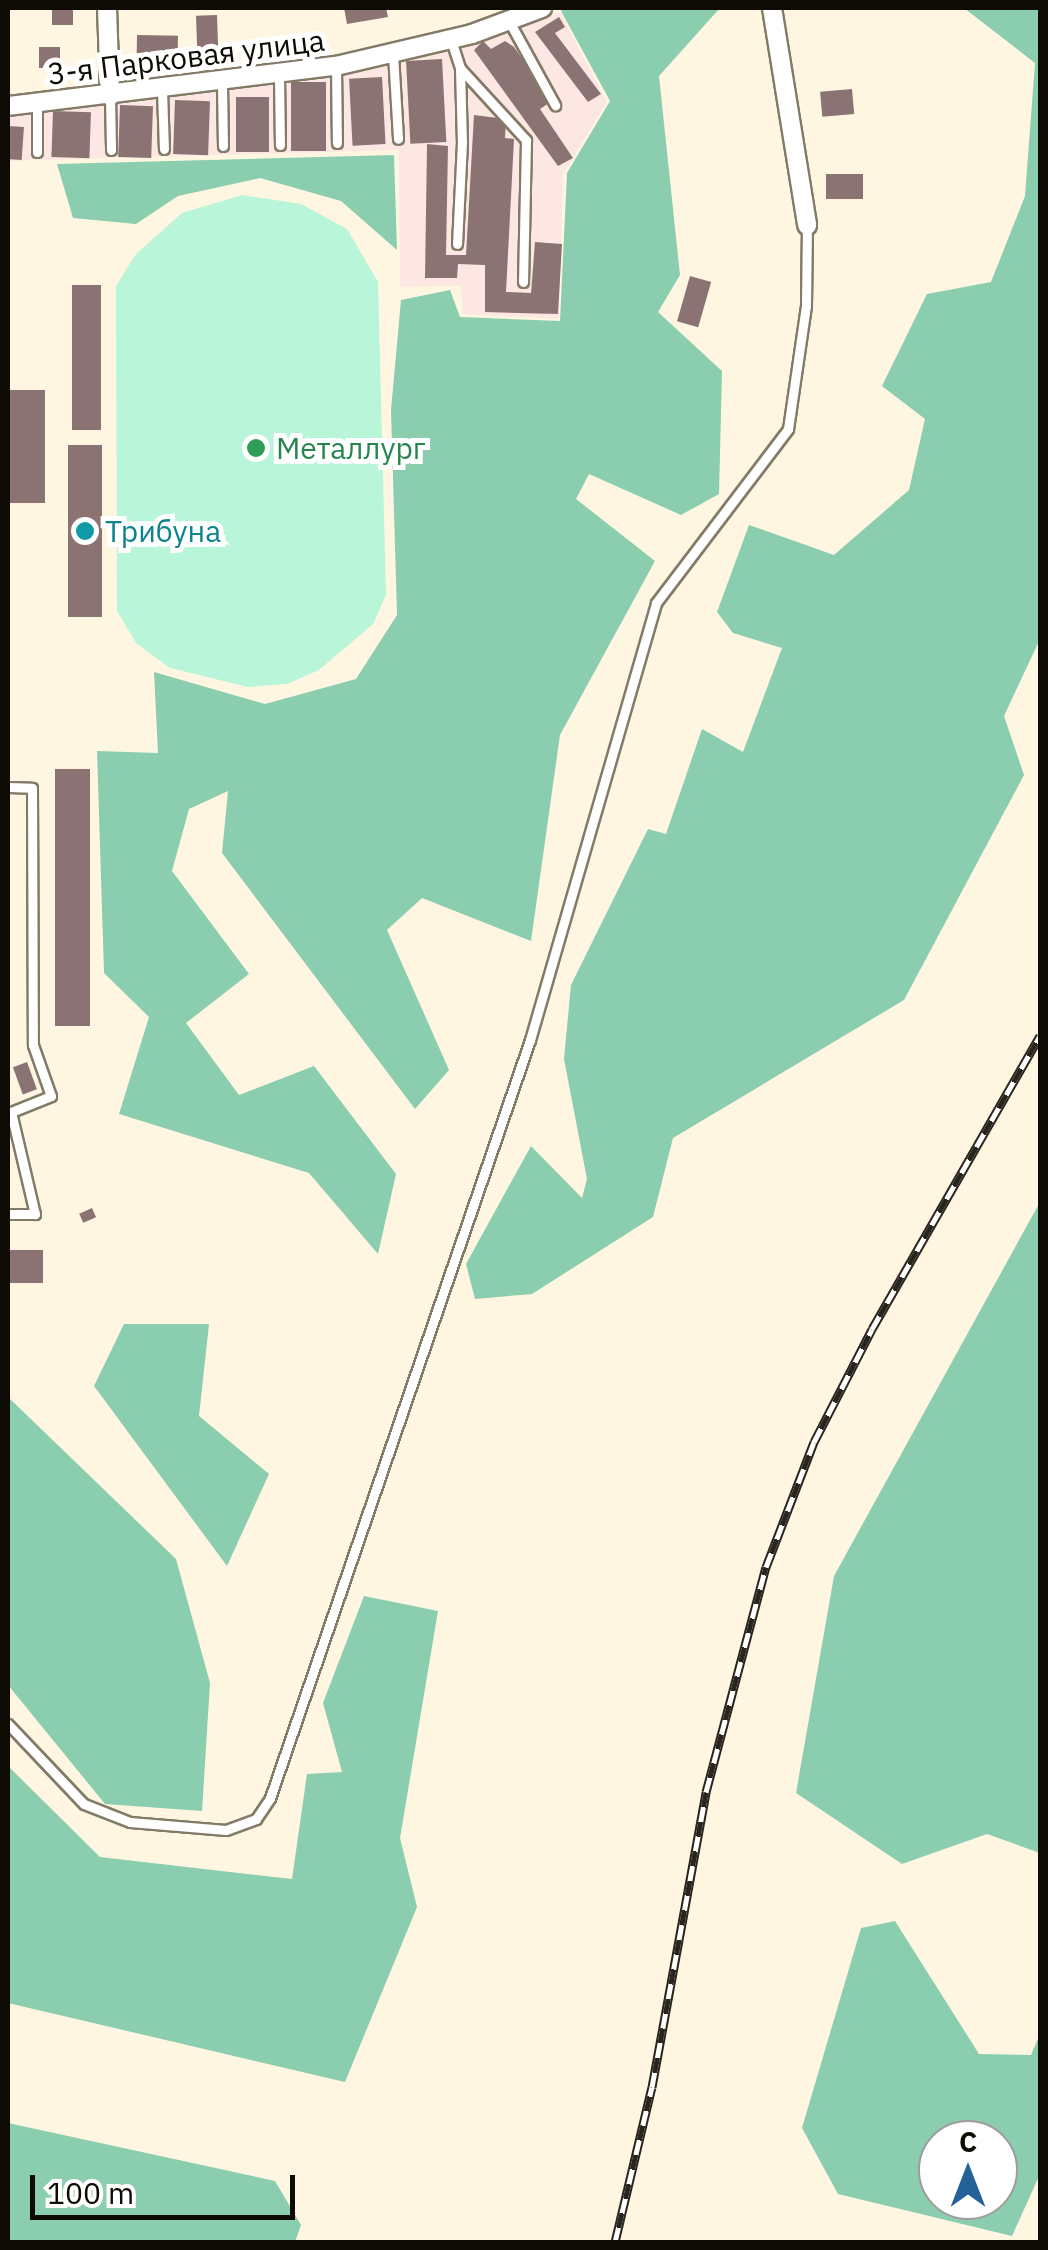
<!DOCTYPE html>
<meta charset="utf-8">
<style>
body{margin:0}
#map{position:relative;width:1048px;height:2250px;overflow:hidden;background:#fff6e1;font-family:"IBM Plex Sans",sans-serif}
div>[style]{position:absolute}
.industrial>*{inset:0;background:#fde7e3}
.green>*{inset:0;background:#b9f5d8}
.forest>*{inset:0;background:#8bcdaf}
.building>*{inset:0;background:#8a7372;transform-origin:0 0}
.roads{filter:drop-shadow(2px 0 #837b68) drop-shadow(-2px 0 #837b68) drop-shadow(0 2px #837b68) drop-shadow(0 -2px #837b68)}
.lane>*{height:9px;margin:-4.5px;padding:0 4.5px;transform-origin:4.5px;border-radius:4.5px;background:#fff}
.street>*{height:18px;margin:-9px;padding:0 9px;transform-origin:9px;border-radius:9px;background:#fff}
.rail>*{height:9px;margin-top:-4.5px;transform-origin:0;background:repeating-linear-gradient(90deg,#fff 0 15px,#29251e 0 30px);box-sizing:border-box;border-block:2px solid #29251e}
.dots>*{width:28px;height:28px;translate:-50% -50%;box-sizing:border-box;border:5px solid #fff;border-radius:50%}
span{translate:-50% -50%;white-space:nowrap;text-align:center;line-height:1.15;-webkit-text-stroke:10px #fff;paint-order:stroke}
.street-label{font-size:30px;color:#0e0b05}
.leisure-label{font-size:30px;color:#27864d}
.left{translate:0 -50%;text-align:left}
.culture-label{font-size:30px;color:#0d838f}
.frame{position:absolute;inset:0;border:10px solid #0e0b05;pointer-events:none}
.north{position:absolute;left:918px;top:2120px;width:100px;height:100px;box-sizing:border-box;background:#fff;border:2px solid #9f9d9b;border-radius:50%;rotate:0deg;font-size:28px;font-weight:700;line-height:40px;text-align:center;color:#0e0b05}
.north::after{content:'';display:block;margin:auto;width:35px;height:45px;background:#246198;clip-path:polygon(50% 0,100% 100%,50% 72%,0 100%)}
.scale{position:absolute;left:30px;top:2175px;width:265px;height:45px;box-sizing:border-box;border:5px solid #0e0b05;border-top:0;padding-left:12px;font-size:30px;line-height:35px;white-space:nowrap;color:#0e0b05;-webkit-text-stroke:8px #fff;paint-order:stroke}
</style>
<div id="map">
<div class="industrial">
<i style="clip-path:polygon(560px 12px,607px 102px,563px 175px,559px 319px,463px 314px,461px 286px,400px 287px,399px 150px,8px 161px,8px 116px,275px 84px,464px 47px)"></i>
</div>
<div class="green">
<i style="clip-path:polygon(242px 195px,301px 204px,347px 229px,378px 282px,386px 595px,373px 624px,319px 670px,287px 684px,248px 687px,170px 668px,136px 643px,117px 611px,116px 286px,136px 254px,182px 213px)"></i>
</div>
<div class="forest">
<i style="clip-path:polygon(567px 8px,720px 8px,659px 76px,680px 275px,658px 312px,722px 371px,719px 494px,681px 515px,589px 474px,576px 499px,655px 561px,560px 735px,531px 941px,422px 898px,387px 930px,449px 1070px,415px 1109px,222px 853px,228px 791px,189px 809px,172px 871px,249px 974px,186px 1023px,239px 1095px,314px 1066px,396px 1174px,378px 1254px,309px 1173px,119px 1114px,149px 1017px,104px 973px,97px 751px,158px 753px,154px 672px,265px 704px,356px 679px,397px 615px,391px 410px,401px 300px,450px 290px,460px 317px,560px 321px,567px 173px,610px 101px,561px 11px)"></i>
<i style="clip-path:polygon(964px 8px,1040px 8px,1040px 639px,1004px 716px,1024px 775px,904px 1000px,673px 1138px,653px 1217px,532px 1294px,475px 1299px,466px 1264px,531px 1146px,582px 1198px,587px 1179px,564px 1059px,571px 985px,648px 829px,666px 834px,702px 729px,743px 752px,782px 648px,733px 633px,717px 612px,749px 525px,834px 555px,909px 490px,925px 419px,882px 386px,927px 294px,991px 282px,1025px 196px,1035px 63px)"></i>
<i style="clip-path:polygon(394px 155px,397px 250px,341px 201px,260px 178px,178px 196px,136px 224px,73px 218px,57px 164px)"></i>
<i style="clip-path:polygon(1040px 1202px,1040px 1853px,987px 1834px,902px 1864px,796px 1793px,834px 1576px)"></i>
<i style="clip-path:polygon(124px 1324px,209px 1324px,199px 1416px,269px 1474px,227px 1566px,94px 1386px)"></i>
<i style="clip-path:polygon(8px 1397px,176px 1559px,210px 1683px,202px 1811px,105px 1804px,8px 1685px)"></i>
<i style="clip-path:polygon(364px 1596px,438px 1611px,400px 1838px,417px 1907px,345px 2082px,8px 2003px,8px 1766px,100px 1857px,292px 1879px,307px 1774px,342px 1772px,323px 1703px)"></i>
<i style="clip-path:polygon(evenodd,895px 1921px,979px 2054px,1031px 2055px,1040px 2034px,1040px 2174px,1012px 2236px,838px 2194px,802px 2128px,861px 1928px,895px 1921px,938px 2140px,998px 2140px,998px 2200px,938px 2200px,938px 2140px)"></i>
<i style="clip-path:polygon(8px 2123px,275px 2181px,301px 2225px,295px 2242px,8px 2242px)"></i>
</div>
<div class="building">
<i style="left:52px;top:8px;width:21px;height:17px"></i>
<i style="clip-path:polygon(344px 8px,386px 8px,388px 17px,347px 24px)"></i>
<i style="left:217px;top:15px;width:36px;height:21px;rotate:88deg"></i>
<i style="clip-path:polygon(559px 17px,565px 27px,555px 33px,601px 94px,588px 102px,535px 32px)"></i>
<i style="left:137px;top:35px;width:41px;height:27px;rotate:1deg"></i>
<i style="clip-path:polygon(483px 41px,491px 49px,505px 41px,514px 47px,552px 101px,540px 109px,573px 158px,558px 166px,474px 50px)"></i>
<i style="left:39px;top:47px;width:21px;height:21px"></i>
<i style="left:442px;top:59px;width:83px;height:36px;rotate:87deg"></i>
<i style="left:382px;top:77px;width:67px;height:33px;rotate:87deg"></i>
<i style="left:291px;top:82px;width:35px;height:69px"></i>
<i style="left:852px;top:89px;width:25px;height:32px;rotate:85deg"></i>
<i style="left:236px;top:97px;width:33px;height:55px"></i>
<i style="left:175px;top:100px;width:35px;height:54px;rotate:2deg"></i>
<i style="left:120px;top:105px;width:33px;height:52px;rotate:2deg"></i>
<i style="left:53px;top:111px;width:38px;height:46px;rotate:2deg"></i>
<i style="clip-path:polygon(474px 115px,506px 119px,505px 138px,514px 139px,506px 292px,531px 293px,535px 242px,562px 244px,558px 314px,485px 312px,485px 265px,458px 264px,457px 278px,425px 278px,427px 144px,448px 146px,446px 255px,466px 255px)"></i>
<i style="left:8px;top:126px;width:16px;height:33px;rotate:4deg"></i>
<i style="left:863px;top:174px;width:25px;height:37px;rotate:90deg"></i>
<i style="left:690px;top:276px;width:22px;height:47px;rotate:16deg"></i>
<i style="left:72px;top:285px;width:29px;height:145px"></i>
<i style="left:8px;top:390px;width:37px;height:113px"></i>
<i style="left:68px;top:445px;width:34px;height:172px"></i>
<i style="left:55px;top:769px;width:35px;height:257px"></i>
<i style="left:27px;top:1062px;width:29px;height:15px;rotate:70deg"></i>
<i style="left:92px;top:1208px;width:10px;height:14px;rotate:66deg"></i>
<i style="left:8px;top:1250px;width:35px;height:33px"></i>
</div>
<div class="roads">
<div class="lane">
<i style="left:510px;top:23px;width:94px;rotate:61.2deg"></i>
<i style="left:451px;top:40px;width:29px;rotate:72deg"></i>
<i style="left:460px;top:68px;width:74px;rotate:88.5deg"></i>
<i style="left:462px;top:142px;width:102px;rotate:92.8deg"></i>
<i style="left:393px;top:54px;width:85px;rotate:86.6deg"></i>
<i style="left:336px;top:66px;width:77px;rotate:89.3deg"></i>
<i style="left:460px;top:68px;width:98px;rotate:47.5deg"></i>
<i style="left:526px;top:140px;width:142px;rotate:91.2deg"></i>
<i style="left:279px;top:76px;width:69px;rotate:89.2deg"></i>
<i style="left:222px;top:84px;width:62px;rotate:89.1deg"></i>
<i style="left:162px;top:90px;width:59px;rotate:88.1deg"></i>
<i style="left:110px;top:96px;width:54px;rotate:88.9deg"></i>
<i style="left:37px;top:152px;width:48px;rotate:-90deg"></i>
<i style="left:8px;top:787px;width:24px;rotate:2deg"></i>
<i style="left:32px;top:788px;width:257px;rotate:89.8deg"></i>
<i style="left:33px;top:1045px;width:54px;rotate:70.6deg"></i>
<i style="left:51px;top:1096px;width:43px;rotate:158.2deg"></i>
<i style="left:11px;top:1112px;width:105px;rotate:76.8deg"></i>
<i style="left:35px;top:1214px;width:27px;rotate:180deg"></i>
<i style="left:8px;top:1724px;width:110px;rotate:46.5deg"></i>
<i style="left:84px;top:1804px;width:49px;rotate:21.4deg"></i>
<i style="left:130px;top:1822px;width:96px;rotate:4.8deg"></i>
<i style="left:226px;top:1830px;width:32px;rotate:-20deg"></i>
<i style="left:256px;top:1819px;width:25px;rotate:-56deg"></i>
<i style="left:270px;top:1798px;width:801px;rotate:-71.07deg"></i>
<i style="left:530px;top:1040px;width:455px;rotate:-73.9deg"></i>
<i style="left:656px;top:603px;width:218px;rotate:-52.8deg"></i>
<i style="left:788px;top:429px;width:124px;rotate:-81.7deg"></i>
<i style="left:806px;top:306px;width:81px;rotate:-89.3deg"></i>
</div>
<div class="street">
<i style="left:107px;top:8px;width:88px;rotate:88deg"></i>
<i style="left:772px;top:8px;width:220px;rotate:80.8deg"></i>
<i style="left:8px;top:106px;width:330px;rotate:-7deg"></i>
<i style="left:336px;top:66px;width:140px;rotate:-13.2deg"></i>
<i style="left:472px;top:34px;width:75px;rotate:-20.4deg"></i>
</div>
</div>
<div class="rail">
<i style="left:615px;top:2242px;width:159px;rotate:-76.6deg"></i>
<i style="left:652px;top:2087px;width:300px;rotate:-79.6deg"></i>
<i style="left:706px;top:1792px;width:233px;rotate:-75.1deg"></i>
<i style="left:766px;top:1567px;width:134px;rotate:-69deg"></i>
<i style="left:814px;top:1442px;width:127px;rotate:-62.8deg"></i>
<i style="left:872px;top:1329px;width:338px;rotate:-60.2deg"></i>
</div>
<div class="dots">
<i style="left:256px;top:448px;background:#2e9e5b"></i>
<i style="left:85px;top:531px;background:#0f9aa8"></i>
</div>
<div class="street-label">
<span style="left:186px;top:57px;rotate:-7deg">3-я Парковая улица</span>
</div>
<div class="leisure-label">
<span class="left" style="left:276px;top:448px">Металлург</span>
</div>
<div class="culture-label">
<span class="left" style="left:105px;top:531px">Трибуна</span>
</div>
<div class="frame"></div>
<div class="north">С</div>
<div class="scale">100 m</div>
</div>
